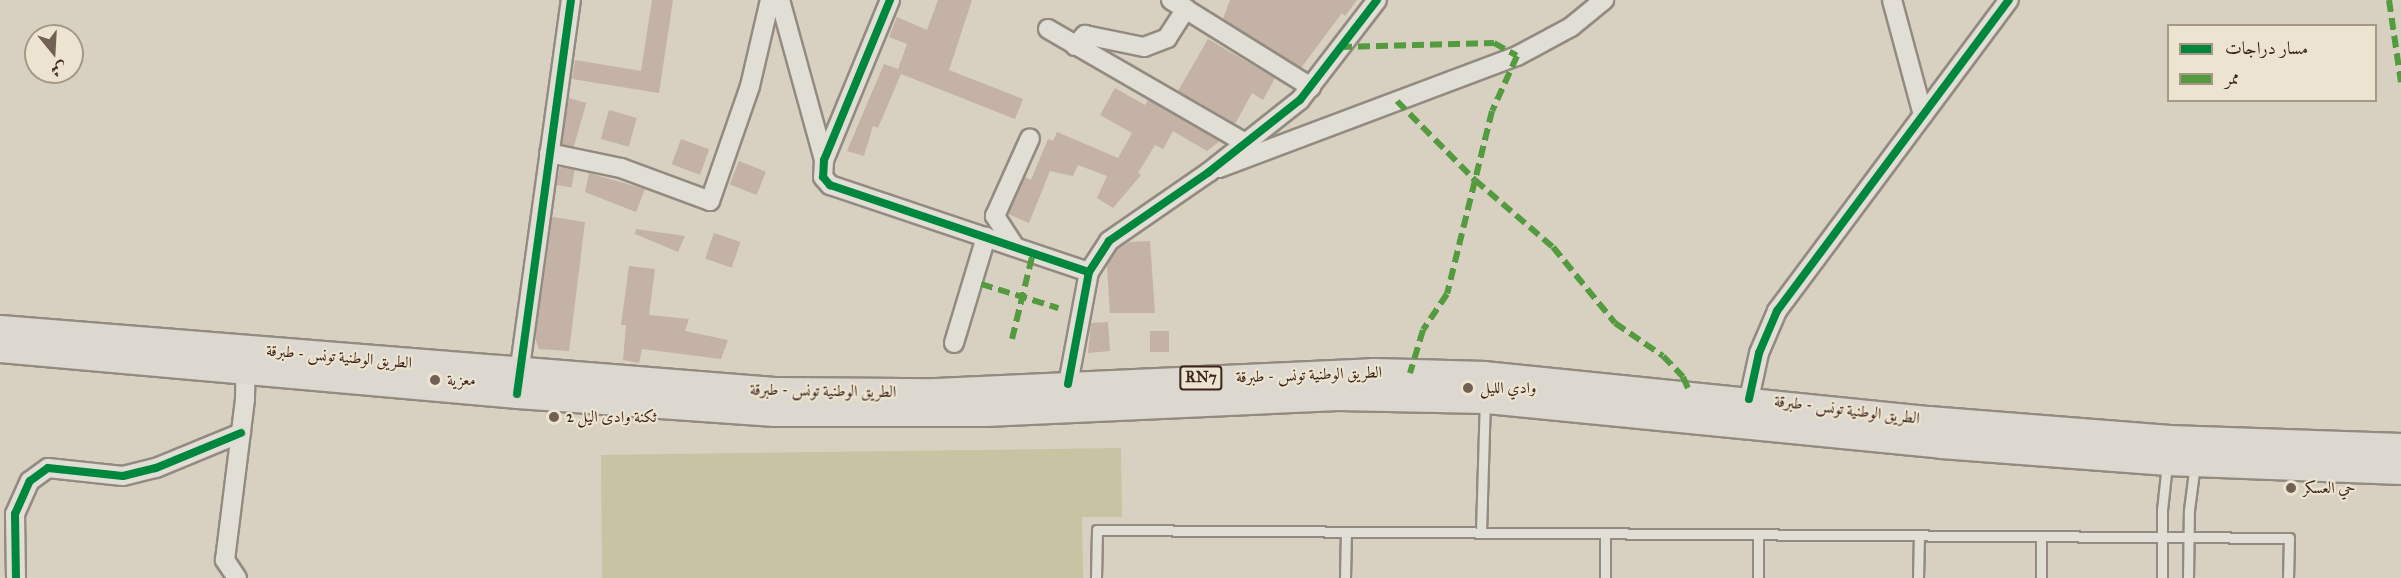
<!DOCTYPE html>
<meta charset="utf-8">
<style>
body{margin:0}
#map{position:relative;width:2401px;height:578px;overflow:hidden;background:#d8d0c1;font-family:"IM FELL Great Primer",Amiri,serif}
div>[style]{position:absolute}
.green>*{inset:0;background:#c6c4a3}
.building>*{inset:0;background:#c3b2a5;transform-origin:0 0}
.roads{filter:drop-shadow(2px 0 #938b81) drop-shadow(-2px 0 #938b81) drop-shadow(0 2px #938b81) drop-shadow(0 -2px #938b81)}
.service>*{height:9px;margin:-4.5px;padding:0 4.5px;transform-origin:4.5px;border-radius:4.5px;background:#e1ded5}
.minor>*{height:18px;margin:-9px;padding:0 9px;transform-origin:9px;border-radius:9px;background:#e1ded5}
.primary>*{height:27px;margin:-13.5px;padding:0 13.5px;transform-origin:13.5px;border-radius:13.5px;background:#dcd8cf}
.quiet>*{height:6px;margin-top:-3px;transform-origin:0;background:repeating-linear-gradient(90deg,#539b3e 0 12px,transparent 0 18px)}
.cycleway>*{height:8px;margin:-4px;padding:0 4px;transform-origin:4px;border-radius:4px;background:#00873e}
.dots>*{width:16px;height:16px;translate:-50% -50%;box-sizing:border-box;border:3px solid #ece3d0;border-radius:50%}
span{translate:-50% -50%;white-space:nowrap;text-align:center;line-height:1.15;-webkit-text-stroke:4.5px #ece3d0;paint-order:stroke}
.shield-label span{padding:2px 4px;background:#ece3d0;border:2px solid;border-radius:4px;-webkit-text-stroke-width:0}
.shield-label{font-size:15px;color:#3d2419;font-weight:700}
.street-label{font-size:16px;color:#3d2419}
.poi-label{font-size:16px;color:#3d2419}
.left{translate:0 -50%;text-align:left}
.legend{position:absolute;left:2167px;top:24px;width:210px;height:78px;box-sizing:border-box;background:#ece3d0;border:2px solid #a69787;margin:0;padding:8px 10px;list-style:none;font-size:18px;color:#3d2419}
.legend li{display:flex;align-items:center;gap:12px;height:30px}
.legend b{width:30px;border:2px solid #a69787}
.north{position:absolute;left:24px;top:24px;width:60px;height:60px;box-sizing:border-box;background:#ece3d0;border:2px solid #a69787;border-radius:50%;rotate:162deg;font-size:16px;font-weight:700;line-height:24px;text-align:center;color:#3d2419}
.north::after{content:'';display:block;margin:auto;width:21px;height:27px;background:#736054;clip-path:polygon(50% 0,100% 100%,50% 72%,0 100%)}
</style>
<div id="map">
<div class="green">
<i style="clip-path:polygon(1121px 448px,1122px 517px,1082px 517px,1083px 578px,602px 578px,601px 455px)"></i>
</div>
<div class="building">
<i style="clip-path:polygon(652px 0,673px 0,659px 93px,572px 79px,575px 60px,641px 71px)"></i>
<i style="clip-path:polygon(938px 0,972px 0,949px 70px,1023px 99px,1015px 119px,901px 74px,878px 128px,873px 126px,864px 156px,847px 151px,884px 64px,898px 69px,907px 44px,889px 37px,897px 17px,927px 30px)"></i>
<i style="clip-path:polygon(1230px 0,1357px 0,1345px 16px,1342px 13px,1301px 68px,1223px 19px)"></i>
<i style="clip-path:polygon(1208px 39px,1275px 78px,1263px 100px,1252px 93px,1235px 124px,1178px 91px)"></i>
<i style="clip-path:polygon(1115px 88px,1145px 105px,1148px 100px,1220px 141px,1207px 151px,1173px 131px,1163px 149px,1155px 145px,1138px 173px,1141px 175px,1113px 208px,1097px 198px,1107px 176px,1078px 165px,1073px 176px,1050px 171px,1029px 223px,1008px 214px,1025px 177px,1031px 180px,1048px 139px,1053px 141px,1057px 132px,1118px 158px,1132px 133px,1100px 115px)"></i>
<i style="left:569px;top:98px;width:18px;height:47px;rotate:16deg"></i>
<i style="left:609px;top:110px;width:29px;height:30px;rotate:16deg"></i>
<i style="left:681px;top:139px;width:30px;height:27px;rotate:20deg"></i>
<i style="left:739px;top:161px;width:29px;height:25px;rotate:22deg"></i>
<i style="left:560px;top:167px;width:15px;height:18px;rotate:11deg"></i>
<i style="clip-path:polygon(589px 173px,645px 189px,636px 212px,585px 192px)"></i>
<i style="clip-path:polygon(552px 217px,585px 222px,569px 351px,539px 349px,535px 338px)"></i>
<i style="clip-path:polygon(636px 229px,685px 236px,678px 252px,635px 234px)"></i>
<i style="left:714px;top:233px;width:28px;height:27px;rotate:19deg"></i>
<i style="clip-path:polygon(1150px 241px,1155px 313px,1110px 313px,1107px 265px,1118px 248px,1130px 242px)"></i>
<i style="clip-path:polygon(629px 266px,655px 269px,649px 315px,689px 319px,685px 331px,728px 340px,721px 359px,642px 349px,639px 363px,623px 360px,626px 325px,621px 325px)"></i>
<i style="clip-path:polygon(1108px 322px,1110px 351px,1088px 353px,1091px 323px)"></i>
<i style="left:1150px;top:331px;width:19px;height:21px"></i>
</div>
<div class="roads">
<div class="service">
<i style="left:1481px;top:532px;width:131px;rotate:-88.3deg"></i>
<i style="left:1096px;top:578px;width:48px;rotate:-88.8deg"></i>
<i style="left:1097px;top:530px;width:1192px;rotate:0.38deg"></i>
<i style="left:2289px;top:538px;width:40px;rotate:91.4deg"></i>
<i style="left:1345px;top:578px;width:46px;rotate:-88.8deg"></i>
<i style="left:1605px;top:578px;width:45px;rotate:-90deg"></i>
<i style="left:1758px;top:578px;width:44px;rotate:-90deg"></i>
<i style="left:1918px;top:578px;width:43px;rotate:-88.7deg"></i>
<i style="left:2041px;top:578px;width:42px;rotate:-90deg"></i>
<i style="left:2162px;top:578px;width:68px;rotate:-90deg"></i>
<i style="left:2162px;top:510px;width:46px;rotate:-83.8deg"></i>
<i style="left:2188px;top:578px;width:68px;rotate:-89.2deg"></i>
<i style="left:2189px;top:510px;width:46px;rotate:-82.6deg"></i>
</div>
<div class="minor">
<i style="left:780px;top:0;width:166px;rotate:74.6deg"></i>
<i style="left:890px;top:0;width:173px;rotate:112.4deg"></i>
<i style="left:824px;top:160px;width:17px;rotate:93deg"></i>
<i style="left:823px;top:177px;width:11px;rotate:49deg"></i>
<i style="left:830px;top:185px;width:273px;rotate:18.6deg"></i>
<i style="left:1171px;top:0;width:165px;rotate:31.9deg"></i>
<i style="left:1892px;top:0;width:119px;rotate:74.9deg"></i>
<i style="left:1048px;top:29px;width:226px;rotate:30deg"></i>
<i style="left:1075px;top:46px;width:15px;rotate:-48deg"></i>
<i style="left:1085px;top:35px;width:60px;rotate:11.5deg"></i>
<i style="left:1144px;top:47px;width:25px;rotate:-21deg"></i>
<i style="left:1167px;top:38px;width:35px;rotate:-57deg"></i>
<i style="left:549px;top:153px;width:74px;rotate:11.8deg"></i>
<i style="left:621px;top:168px;width:95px;rotate:20.3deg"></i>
<i style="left:710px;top:201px;width:122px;rotate:-70.8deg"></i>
<i style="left:750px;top:86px;width:88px;rotate:-76.9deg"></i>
<i style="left:1219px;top:168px;width:318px;rotate:-20.6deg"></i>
<i style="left:1517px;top:56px;width:61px;rotate:-28.2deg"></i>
<i style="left:1571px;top:27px;width:43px;rotate:-39.3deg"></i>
<i style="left:1015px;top:247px;width:37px;rotate:-123deg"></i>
<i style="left:995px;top:216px;width:85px;rotate:-65.8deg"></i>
<i style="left:954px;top:343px;width:111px;rotate:-73.2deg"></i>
<i style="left:518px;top:381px;width:385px;rotate:-82.1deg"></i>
<i style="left:1068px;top:384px;width:114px;rotate:-79.4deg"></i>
<i style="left:1089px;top:272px;width:37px;rotate:-57deg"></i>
<i style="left:1109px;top:241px;width:121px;rotate:-34.6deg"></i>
<i style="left:1209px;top:172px;width:116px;rotate:-38.4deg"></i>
<i style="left:1300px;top:100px;width:126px;rotate:-52.4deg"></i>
<i style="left:1749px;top:399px;width:47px;rotate:-77.7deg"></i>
<i style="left:1759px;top:353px;width:46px;rotate:-66.8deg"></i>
<i style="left:1777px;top:311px;width:388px;rotate:-53.3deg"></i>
<i style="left:16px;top:578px;width:64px;rotate:-90.9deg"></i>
<i style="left:15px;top:514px;width:36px;rotate:-66deg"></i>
<i style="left:30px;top:481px;width:22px;rotate:-36deg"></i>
<i style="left:48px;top:468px;width:75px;rotate:6.1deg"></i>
<i style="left:123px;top:476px;width:34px;rotate:-14deg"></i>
<i style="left:156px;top:468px;width:92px;rotate:-22.4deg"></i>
<i style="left:237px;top:578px;width:22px;rotate:-124deg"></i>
<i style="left:225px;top:560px;width:162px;rotate:-82.9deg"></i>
<i style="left:245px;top:399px;width:39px;rotate:-89deg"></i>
</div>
<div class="primary">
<i style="left:0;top:329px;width:776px;rotate:4.58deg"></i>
<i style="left:774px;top:391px;width:162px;rotate:0.4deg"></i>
<i style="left:936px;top:392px;width:436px;rotate:-2.6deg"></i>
<i style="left:1372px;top:372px;width:112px;rotate:1.5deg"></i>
<i style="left:1484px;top:375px;width:446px;rotate:5.8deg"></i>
<i style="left:1928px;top:420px;width:242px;rotate:4.5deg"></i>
<i style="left:2169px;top:439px;width:232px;rotate:2deg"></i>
<i style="left:0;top:348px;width:519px;rotate:5.08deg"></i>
<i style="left:517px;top:394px;width:258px;rotate:4deg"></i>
<i style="left:774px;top:412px;width:211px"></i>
<i style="left:985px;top:412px;width:353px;rotate:-2.6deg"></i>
<i style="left:1338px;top:396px;width:147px;rotate:1.2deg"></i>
<i style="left:1485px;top:399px;width:458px;rotate:5.6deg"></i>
<i style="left:1941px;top:444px;width:227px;rotate:4.3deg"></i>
<i style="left:2167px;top:461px;width:234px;rotate:2.2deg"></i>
</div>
</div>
<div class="quiet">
<i style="left:2389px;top:0;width:83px;rotate:81.7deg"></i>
<i style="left:1340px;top:47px;width:154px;rotate:-1.5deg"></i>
<i style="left:1494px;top:43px;width:26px;rotate:29deg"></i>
<i style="left:1517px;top:56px;width:60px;rotate:114.4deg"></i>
<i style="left:1492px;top:111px;width:188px;rotate:103.8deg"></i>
<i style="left:1447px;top:294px;width:43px;rotate:123.7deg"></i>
<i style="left:1423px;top:330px;width:45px;rotate:106.8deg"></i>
<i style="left:1397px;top:101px;width:111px;rotate:45.4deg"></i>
<i style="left:1475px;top:180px;width:103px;rotate:40.7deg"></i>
<i style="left:1553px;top:247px;width:98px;rotate:50.8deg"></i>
<i style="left:1615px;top:323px;width:58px;rotate:34.5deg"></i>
<i style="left:1663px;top:356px;width:29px;rotate:46deg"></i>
<i style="left:1683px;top:377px;width:17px;rotate:66deg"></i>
<i style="left:981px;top:284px;width:81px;rotate:17.3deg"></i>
<i style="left:1012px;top:339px;width:89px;rotate:-76.3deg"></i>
</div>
<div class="cycleway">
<i style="left:890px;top:0;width:173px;rotate:112.4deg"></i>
<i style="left:824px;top:160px;width:17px;rotate:93deg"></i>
<i style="left:823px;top:177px;width:11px;rotate:49deg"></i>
<i style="left:830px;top:185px;width:273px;rotate:18.6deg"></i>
<i style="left:1068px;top:384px;width:114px;rotate:-79.4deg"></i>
<i style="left:1089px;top:272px;width:37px;rotate:-57deg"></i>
<i style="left:1109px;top:241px;width:121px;rotate:-34.6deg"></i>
<i style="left:1209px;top:172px;width:116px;rotate:-38.4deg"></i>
<i style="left:1300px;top:100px;width:126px;rotate:-52.4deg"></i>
<i style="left:517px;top:394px;width:398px;rotate:-82.2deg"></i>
<i style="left:1749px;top:399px;width:47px;rotate:-77.7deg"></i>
<i style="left:1759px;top:353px;width:46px;rotate:-66.8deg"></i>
<i style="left:1777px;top:311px;width:388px;rotate:-53.3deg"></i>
<i style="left:16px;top:578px;width:64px;rotate:-90.9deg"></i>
<i style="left:15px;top:514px;width:36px;rotate:-66deg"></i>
<i style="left:30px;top:481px;width:22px;rotate:-36deg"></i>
<i style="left:48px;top:468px;width:75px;rotate:6.1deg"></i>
<i style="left:123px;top:476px;width:34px;rotate:-14deg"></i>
<i style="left:156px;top:468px;width:92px;rotate:-22.4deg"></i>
</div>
<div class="dots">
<i style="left:435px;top:380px;background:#736054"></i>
<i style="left:1468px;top:388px;background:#736054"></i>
<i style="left:554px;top:417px;background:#736054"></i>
<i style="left:2291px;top:488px;background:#736054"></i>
</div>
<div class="shield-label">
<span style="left:1201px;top:378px">RN7</span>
</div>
<div class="street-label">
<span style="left:339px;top:357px;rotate:5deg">الطريق الوطنية تونس - طبرقة</span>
<span style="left:1309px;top:375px;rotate:-2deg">الطريق الوطنية تونس - طبرقة</span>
<span style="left:823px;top:391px;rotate:1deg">الطريق الوطنية تونس - طبرقة</span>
<span style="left:1847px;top:410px;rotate:7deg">الطريق الوطنية تونس - طبرقة</span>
</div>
<div class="poi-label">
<span class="left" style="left:447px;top:380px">معزية</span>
<span class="left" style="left:1480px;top:388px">وادي الليل</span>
<span class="left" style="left:566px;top:417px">ثكنة وادى اليل 2</span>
<span class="left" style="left:2303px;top:488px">حي العسكر</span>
</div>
<ul class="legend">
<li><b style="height:8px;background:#00873e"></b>مسار دراجات</li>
<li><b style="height:8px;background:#539b3e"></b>ممر</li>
</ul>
<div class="north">ش</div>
</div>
